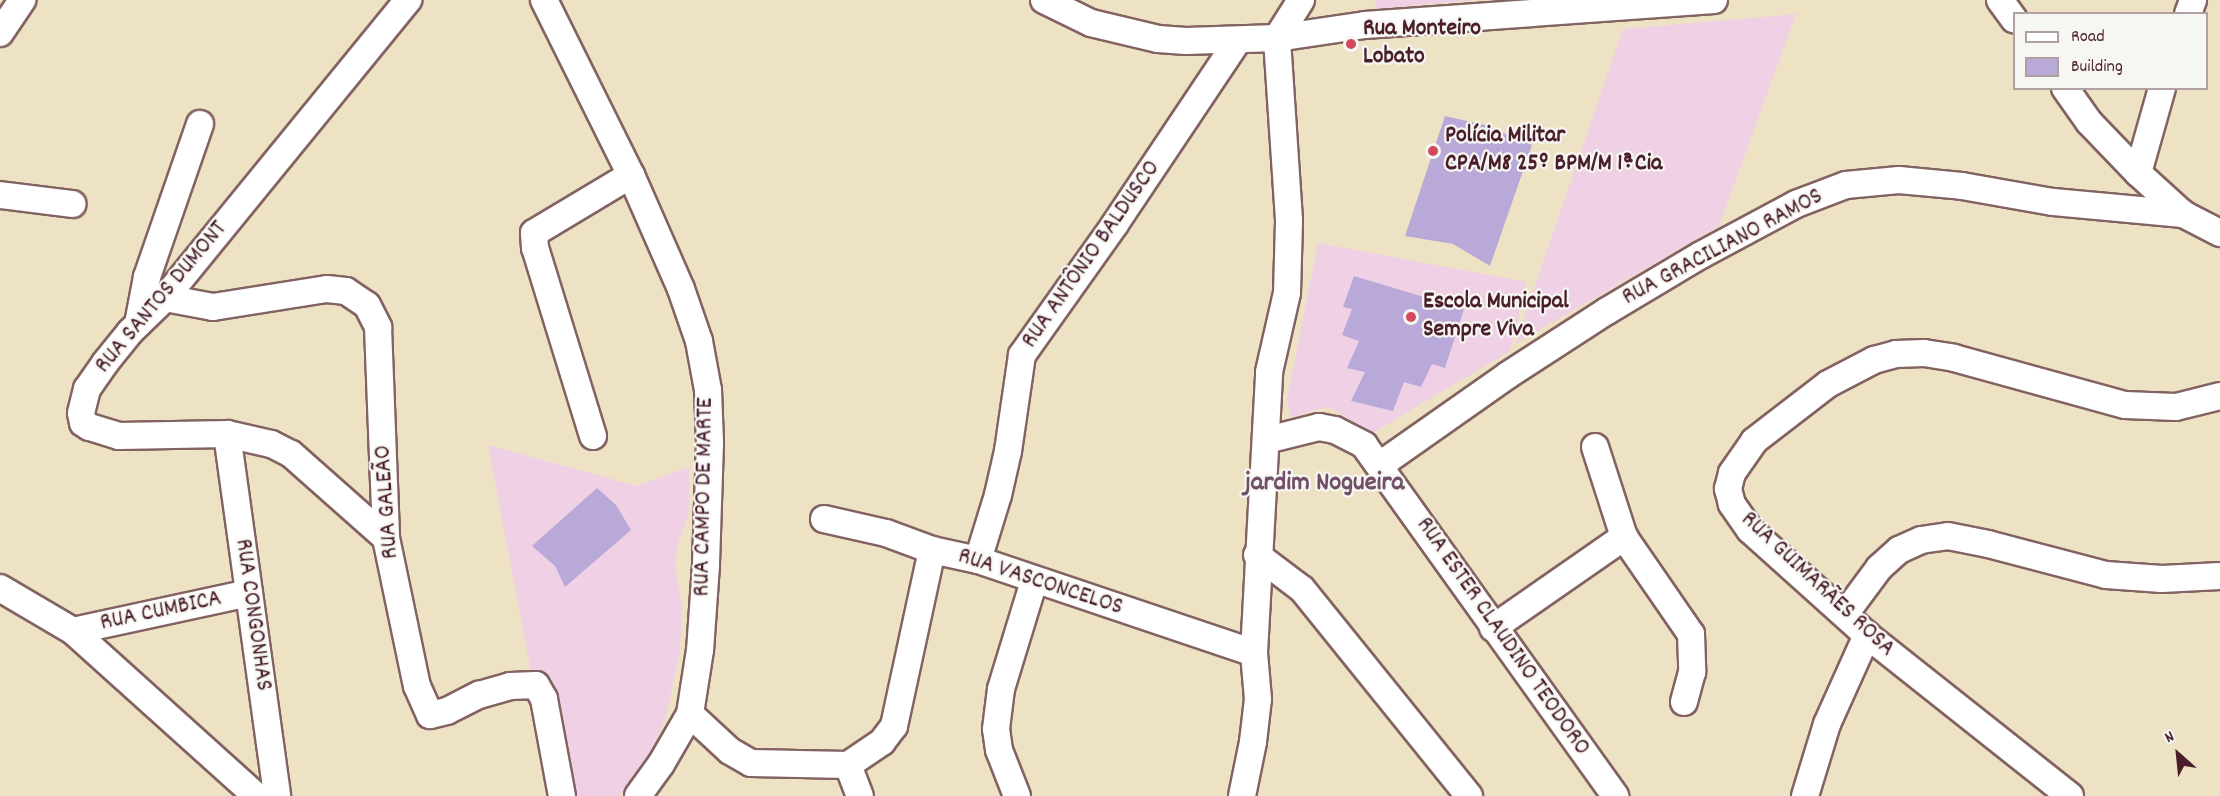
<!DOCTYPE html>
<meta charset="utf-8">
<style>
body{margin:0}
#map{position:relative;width:2220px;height:796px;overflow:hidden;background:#eee2c4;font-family:Dekko,sans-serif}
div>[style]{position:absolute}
.built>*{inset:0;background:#f0d0e5}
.building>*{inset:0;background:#b9a9d8}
.roads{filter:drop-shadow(2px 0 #836361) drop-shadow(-2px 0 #836361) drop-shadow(0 2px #836361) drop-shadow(0 -2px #836361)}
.minor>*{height:26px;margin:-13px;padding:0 13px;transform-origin:13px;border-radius:13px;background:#fff}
.dots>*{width:16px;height:16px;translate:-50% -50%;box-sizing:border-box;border:3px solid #f6f6f2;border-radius:50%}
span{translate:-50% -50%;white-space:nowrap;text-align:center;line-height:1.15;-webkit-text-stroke:4.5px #f6f6f2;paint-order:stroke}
.poi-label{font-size:24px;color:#4a1f2b;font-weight:700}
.left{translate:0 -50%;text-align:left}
.street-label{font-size:24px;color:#4a1f2b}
.quarter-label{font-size:27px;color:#714f68;font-weight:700}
.legend{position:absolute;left:2013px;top:12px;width:195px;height:78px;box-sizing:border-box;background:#f6f6f2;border:2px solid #b1a0a2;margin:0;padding:8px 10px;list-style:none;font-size:18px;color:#4a1f2b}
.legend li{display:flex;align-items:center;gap:12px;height:30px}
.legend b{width:30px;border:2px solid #b1a0a2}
.north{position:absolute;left:2148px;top:724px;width:60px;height:60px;-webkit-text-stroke:4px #f6f6f2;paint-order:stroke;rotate:333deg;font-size:16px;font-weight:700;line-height:24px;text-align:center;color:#4a1f2b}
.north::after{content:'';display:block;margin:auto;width:21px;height:27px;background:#4a1f2b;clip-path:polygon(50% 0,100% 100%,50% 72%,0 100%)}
</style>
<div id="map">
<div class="built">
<i style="clip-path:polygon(1375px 0,1474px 0,1376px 9px)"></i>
<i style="clip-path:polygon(1796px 14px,1719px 226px,1515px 344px,1623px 29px)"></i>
<i style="clip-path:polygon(1318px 243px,1527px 282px,1510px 351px,1374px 432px,1365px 430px,1328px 406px,1290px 418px,1287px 400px)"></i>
<i style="clip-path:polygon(488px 445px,637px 486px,689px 467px,689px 513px,677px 546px,675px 568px,682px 605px,680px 651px,666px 717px,638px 778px,619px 796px,578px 796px,555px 693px,549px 683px,531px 672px)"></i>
</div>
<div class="building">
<i style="clip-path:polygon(1445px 116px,1485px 125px,1532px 145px,1490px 266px,1453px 244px,1405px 236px)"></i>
<i style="clip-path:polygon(1354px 276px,1464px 309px,1445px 368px,1432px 364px,1421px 387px,1404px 382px,1393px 411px,1351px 401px,1365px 372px,1347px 368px,1359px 341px,1342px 335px,1352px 309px,1343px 307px)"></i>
<i style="clip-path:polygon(597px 488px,616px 505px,631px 530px,565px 587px,555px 566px,532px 546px)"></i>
</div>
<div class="roads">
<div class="minor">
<i style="left:544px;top:0;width:195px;rotate:63.6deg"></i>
<i style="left:631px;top:175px;width:124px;rotate:66.3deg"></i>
<i style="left:681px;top:289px;width:55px;rotate:70.9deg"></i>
<i style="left:699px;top:341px;width:50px;rotate:79.6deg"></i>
<i style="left:708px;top:390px;width:53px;rotate:87.8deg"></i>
<i style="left:710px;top:443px;width:122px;rotate:91.9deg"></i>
<i style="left:706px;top:565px;width:85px;rotate:94deg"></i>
<i style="left:700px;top:650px;width:65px;rotate:98.9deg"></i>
<i style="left:690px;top:714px;width:58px;rotate:120.1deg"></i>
<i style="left:661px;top:764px;width:39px;rotate:126deg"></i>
<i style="left:1044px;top:0;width:52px;rotate:26.1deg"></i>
<i style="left:1091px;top:23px;width:69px;rotate:13.4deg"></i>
<i style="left:1158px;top:39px;width:28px;rotate:4deg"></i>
<i style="left:1186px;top:41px;width:91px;rotate:-1.9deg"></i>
<i style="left:1277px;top:38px;width:89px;rotate:-8.4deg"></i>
<i style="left:1365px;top:25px;width:350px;rotate:-4.1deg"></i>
<i style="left:2000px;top:0;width:24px;rotate:54deg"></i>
<i style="left:2188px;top:14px;width:15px;rotate:-70deg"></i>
<i style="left:0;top:33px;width:40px;rotate:-56deg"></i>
<i style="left:1277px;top:38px;width:45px;rotate:-57.7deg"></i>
<i style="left:2065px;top:88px;width:42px;rotate:54.8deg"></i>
<i style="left:2089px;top:122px;width:71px;rotate:46.1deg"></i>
<i style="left:2138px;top:173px;width:61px;rotate:42.3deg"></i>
<i style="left:2183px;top:214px;width:42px;rotate:27.2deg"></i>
<i style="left:2138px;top:173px;width:88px;rotate:-74.2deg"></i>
<i style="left:0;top:195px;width:73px;rotate:7.1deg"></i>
<i style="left:165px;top:298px;width:49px;rotate:10.6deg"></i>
<i style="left:213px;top:307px;width:115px;rotate:-9deg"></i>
<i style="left:327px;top:289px;width:19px;rotate:6deg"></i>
<i style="left:346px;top:291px;width:25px;rotate:34deg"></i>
<i style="left:367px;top:305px;width:25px;rotate:63deg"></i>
<i style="left:378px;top:327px;width:211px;rotate:87.8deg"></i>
<i style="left:386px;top:538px;width:151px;rotate:78.2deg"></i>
<i style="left:417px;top:686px;width:32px;rotate:66deg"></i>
<i style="left:430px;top:715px;width:17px;rotate:-13deg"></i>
<i style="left:447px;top:711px;width:36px;rotate:-27deg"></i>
<i style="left:479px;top:695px;width:32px;rotate:-16deg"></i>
<i style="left:510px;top:686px;width:26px;rotate:-2deg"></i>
<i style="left:536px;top:685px;width:16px;rotate:60deg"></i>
<i style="left:544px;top:699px;width:99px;rotate:79.5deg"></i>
<i style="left:138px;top:324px;width:48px;rotate:-79.2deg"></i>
<i style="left:147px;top:277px;width:162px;rotate:-70.9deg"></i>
<i style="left:227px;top:434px;width:365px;rotate:82.1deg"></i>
<i style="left:593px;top:436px;width:197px;rotate:-107.1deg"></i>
<i style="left:535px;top:248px;width:15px;rotate:-94deg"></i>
<i style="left:534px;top:233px;width:113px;rotate:-30.9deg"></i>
<i style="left:1267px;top:440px;width:54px;rotate:-14deg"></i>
<i style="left:1319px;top:427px;width:16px;rotate:11deg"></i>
<i style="left:1335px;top:430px;width:33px;rotate:27deg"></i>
<i style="left:1364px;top:445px;width:432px;rotate:54.4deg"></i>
<i style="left:1595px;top:447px;width:95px;rotate:72.1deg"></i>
<i style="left:1624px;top:537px;width:118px;rotate:55.4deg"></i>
<i style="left:1691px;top:634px;width:38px;rotate:88deg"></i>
<i style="left:1692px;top:672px;width:31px;rotate:105deg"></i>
<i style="left:1380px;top:465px;width:156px;rotate:-35.1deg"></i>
<i style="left:1508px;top:375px;width:118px;rotate:-32.9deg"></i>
<i style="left:1607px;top:311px;width:109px;rotate:-30.8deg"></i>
<i style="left:1701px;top:255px;width:108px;rotate:-28.2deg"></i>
<i style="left:1796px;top:204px;width:53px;rotate:-20.8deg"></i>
<i style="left:1846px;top:185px;width:53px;rotate:-5.4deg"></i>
<i style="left:1899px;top:180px;width:63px;rotate:5.4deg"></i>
<i style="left:1962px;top:186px;width:92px;rotate:10deg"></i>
<i style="left:2053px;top:202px;width:131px;rotate:5.3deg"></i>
<i style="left:824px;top:519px;width:64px;rotate:12.7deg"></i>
<i style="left:886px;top:533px;width:49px;rotate:20.3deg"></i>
<i style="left:932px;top:550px;width:47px;rotate:12.3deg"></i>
<i style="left:978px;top:560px;width:291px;rotate:18.6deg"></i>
<i style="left:386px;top:538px;width:127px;rotate:-138.5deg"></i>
<i style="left:291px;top:454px;width:22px;rotate:-153deg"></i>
<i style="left:271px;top:444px;width:45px;rotate:-167.2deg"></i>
<i style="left:227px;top:434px;width:108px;rotate:178.9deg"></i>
<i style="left:119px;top:436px;width:31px;rotate:-163deg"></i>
<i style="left:89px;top:427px;width:7px;rotate:-146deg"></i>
<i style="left:83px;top:423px;width:10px;rotate:-101deg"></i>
<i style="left:81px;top:413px;width:25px;rotate:-76deg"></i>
<i style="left:87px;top:389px;width:32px;rotate:-55deg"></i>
<i style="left:105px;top:363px;width:40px;rotate:-51deg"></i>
<i style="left:130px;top:332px;width:49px;rotate:-44.2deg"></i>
<i style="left:165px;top:298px;width:385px;rotate:-50.8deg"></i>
<i style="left:1257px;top:555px;width:56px;rotate:37.1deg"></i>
<i style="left:1302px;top:589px;width:266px;rotate:51.1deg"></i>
<i style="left:978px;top:560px;width:68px;rotate:-72.9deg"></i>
<i style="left:998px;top:495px;width:45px;rotate:-77.2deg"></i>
<i style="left:1008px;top:451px;width:97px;rotate:-81.7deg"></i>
<i style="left:1022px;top:355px;width:161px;rotate:-54.6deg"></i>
<i style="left:1115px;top:224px;width:221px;rotate:-56.2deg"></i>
<i style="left:0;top:588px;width:85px;rotate:30.5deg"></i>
<i style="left:73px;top:631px;width:246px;rotate:42deg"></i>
<i style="left:1845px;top:614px;width:57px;rotate:-53.5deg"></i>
<i style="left:1879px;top:568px;width:27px;rotate:-42deg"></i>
<i style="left:1899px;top:550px;width:24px;rotate:-24deg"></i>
<i style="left:1921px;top:540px;width:27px;rotate:-8deg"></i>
<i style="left:1948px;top:536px;width:41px;rotate:11.3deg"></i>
<i style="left:1988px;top:544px;width:122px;rotate:14.7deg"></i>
<i style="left:2106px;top:575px;width:56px;rotate:4.1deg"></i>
<i style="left:2162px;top:579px;width:58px;rotate:-3deg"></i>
<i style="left:1493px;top:628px;width:160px;rotate:-34.8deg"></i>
<i style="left:73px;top:631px;width:180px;rotate:-12.2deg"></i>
<i style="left:690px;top:714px;width:54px;rotate:42.8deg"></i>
<i style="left:730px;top:751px;width:24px;rotate:30deg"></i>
<i style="left:751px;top:763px;width:97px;rotate:1.2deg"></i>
<i style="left:848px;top:765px;width:41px;rotate:-34.1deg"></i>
<i style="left:882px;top:742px;width:20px;rotate:-53deg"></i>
<i style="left:894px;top:726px;width:180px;rotate:-77.8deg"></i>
<i style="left:848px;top:765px;width:33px;rotate:69deg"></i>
<i style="left:1017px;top:796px;width:49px;rotate:-111.4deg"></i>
<i style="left:999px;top:750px;width:21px;rotate:-98deg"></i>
<i style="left:996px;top:729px;width:40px;rotate:-82.9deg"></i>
<i style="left:1001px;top:689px;width:113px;rotate:-73deg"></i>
<i style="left:1242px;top:796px;width:55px;rotate:-78.5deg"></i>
<i style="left:1253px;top:742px;width:43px;rotate:-83.4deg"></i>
<i style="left:1258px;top:699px;width:46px;rotate:-95deg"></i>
<i style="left:1254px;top:653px;width:281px;rotate:-86.9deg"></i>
<i style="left:1269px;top:372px;width:81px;rotate:-77.2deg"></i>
<i style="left:1287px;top:293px;width:73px;rotate:-88.4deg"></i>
<i style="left:1289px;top:220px;width:182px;rotate:-93.8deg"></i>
<i style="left:1805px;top:796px;width:75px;rotate:-73deg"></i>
<i style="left:1827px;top:724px;width:98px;rotate:-65.8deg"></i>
<i style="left:2070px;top:796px;width:259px;rotate:-141.6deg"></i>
<i style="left:1867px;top:635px;width:157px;rotate:-138.1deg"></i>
<i style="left:1750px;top:530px;width:32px;rotate:-125deg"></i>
<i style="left:1732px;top:504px;width:16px;rotate:-105deg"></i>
<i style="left:1728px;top:489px;width:16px;rotate:-76deg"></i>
<i style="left:1732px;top:473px;width:39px;rotate:-55deg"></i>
<i style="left:1754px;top:441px;width:93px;rotate:-37.6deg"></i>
<i style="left:1828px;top:384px;width:52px;rotate:-27.6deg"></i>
<i style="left:1874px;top:360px;width:23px;rotate:-15deg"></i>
<i style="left:1896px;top:354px;width:28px;rotate:-2deg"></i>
<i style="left:1924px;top:353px;width:30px;rotate:9deg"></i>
<i style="left:1954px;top:358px;width:177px;rotate:15.4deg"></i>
<i style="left:2125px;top:405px;width:51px;rotate:2.2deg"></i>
<i style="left:2176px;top:407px;width:45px;rotate:-14deg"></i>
</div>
</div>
<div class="dots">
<i style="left:1351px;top:44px;background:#d1495b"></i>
<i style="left:1433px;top:151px;background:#d1495b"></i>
<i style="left:1411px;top:317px;background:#d1495b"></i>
</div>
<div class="poi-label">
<span class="left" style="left:1363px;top:44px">Rua Monteiro<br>Lobato</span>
<span class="left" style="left:1445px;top:151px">Polícia Militar<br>CPA/M8 25º BPM/M 1ªCia</span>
<span class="left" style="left:1423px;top:317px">Escola Municipal<br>Sempre Viva</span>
</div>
<div class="street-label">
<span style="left:1723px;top:248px;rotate:-28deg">RUA GRACILIANO RAMOS</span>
<span style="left:1092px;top:255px;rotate:-55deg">RUA ANTÔNIO BALDUSCO</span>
<span style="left:162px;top:298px;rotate:-50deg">RUA SANTOS DUMONT</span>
<span style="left:705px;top:497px;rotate:-89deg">RUA CAMPO DE MARTE</span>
<span style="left:388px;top:502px;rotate:-94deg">RUA GALEÃO</span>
<span style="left:1040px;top:583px;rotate:18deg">RUA VASCONCELOS</span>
<span style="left:1817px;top:585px;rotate:43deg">RUA GUIMARÃES ROSA</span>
<span style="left:161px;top:612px;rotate:-12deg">RUA CUMBICA</span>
<span style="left:252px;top:615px;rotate:82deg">RUA CONGONHAS</span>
<span style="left:1502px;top:637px;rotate:55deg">RUA ESTER CLAUDINO TEODORO</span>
</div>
<div class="quarter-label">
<span style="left:1324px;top:484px">jardim Nogueira</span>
</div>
<ul class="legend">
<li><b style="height:8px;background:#fff"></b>Road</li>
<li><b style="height:16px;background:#b9a9d8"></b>Building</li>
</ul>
<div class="north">N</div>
</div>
